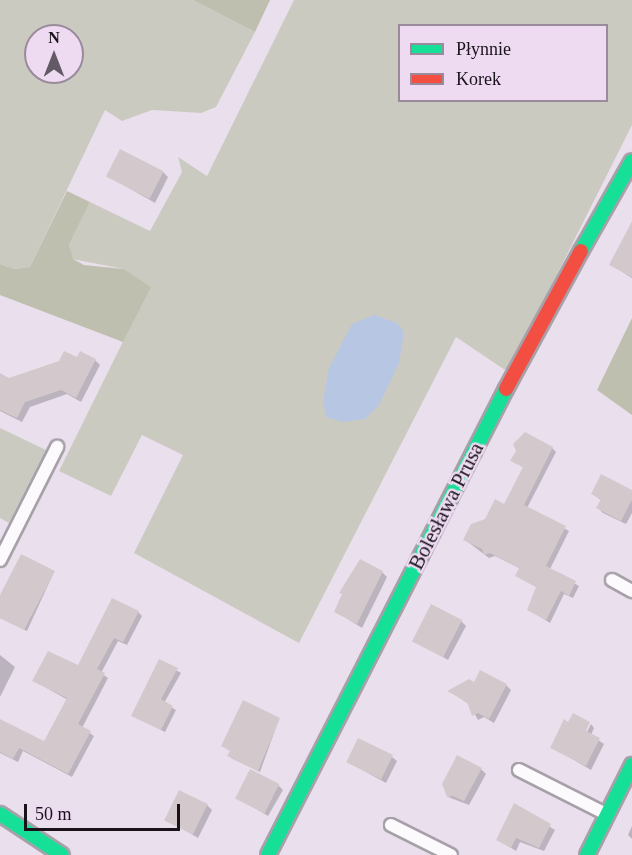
<!DOCTYPE html>
<meta charset="utf-8">
<style>
body{margin:0}
#map{position:relative;width:632px;height:855px;overflow:hidden;background:#eae0ed;font-family:Georgia,serif}
div>[style]{position:absolute}
.green>*{inset:0;background:#cbcac0}
.forest>*{inset:0;background:#bebfae}
.water>*{inset:0;background:#b7c6e3}
.shadow>*{inset:0;background:#0003}
.building>*{inset:0;background:#d3c9cd;transform-origin:0 0}
.roads{filter:drop-shadow(2px 0 #a7a0a9) drop-shadow(-2px 0 #a7a0a9) drop-shadow(0 2px #a7a0a9) drop-shadow(0 -2px #a7a0a9)}
.lane>*{height:12px;margin:-6px;padding:0 6px;transform-origin:6px;border-radius:6px;background:#fcfafc}
.fast>*{height:14px;margin:-7px;padding:0 7px;transform-origin:7px;border-radius:7px;background:#16e098}
.jam>*{height:14px;margin:-7px;padding:0 7px;transform-origin:7px;border-radius:7px;background:#f24e42}
span{translate:-50% -50%;white-space:nowrap;text-align:center;line-height:1.15;-webkit-text-stroke:5px #eedbf2;paint-order:stroke}
.street-label{font-size:21px;color:#19121a}
.legend{position:absolute;left:398px;top:24px;width:210px;height:78px;box-sizing:border-box;background:#eedbf2;border:2px solid #998b9c;margin:0;padding:8px 10px;list-style:none;font-size:18px;color:#19121a}
.legend li{display:flex;align-items:center;gap:12px;height:30px}
.legend b{width:30px;border:2px solid #998b9c}
.north{position:absolute;left:24px;top:24px;width:60px;height:60px;box-sizing:border-box;background:#eedbf2;border:2px solid #998b9c;border-radius:50%;rotate:0deg;font-size:16px;font-weight:700;line-height:24px;text-align:center;color:#19121a}
.north::after{content:'';display:block;margin:auto;width:21px;height:27px;background:#625a64;clip-path:polygon(50% 0,100% 100%,50% 72%,0 100%)}
.scale{position:absolute;left:24px;top:804px;width:156px;height:27px;box-sizing:border-box;border:3px solid #19121a;border-top:0;padding-left:8px;font-size:18px;line-height:21px;white-space:nowrap;color:#19121a;-webkit-text-stroke:4px #eedbf2;paint-order:stroke}
</style>
<div id="map">
<div class="green">
<i style="clip-path:polygon(evenodd,0 0,193px 0,255px 32px,216px 107px,201px 113px,152px 110px,122px 121px,105px 110px,30px 267px,14px 269px,0 264px,0 0,36px 36px,72px 36px,72px 72px,36px 72px,36px 36px)"></i>
<i style="clip-path:polygon(evenodd,294px 0,632px 0,632px 125px,508px 372px,456px 337px,299px 643px,134px 553px,183px 455px,142px 435px,111px 496px,59px 471px,150px 287px,124px 269px,72px 259px,69px 245px,90px 202px,150px 231px,182px 172px,178px 157px,207px 176px,294px 0,400px 26px,606px 26px,606px 100px,400px 100px,400px 26px)"></i>
<i style="clip-path:polygon(0 428px,46px 450px,9px 523px,0 518px)"></i>
</div>
<div class="forest">
<i style="clip-path:polygon(193px 0,270px 0,255px 32px)"></i>
<i style="clip-path:polygon(67px 191px,90px 202px,69px 245px,73px 259px,84px 265px,124px 269px,151px 287px,123px 342px,0 295px,0 264px,14px 269px,30px 267px)"></i>
<i style="clip-path:polygon(632px 318px,632px 415px,597px 390px)"></i>
</div>
<div class="water">
<i style="clip-path:polygon(374px 315px,397px 323px,404px 332px,399px 363px,379px 405px,365px 419px,343px 422px,326px 417px,323px 402px,329px 368px,352px 324px)"></i>
</div>
<div class="shadow">
<i style="clip-path:polygon(163px 172px,168px 177px,155px 203px,108px 176px)"></i>
<i style="clip-path:polygon(632px 236px,632px 278px,611px 265px)"></i>
<i style="clip-path:polygon(77px 359px,95px 360px,100px 365px,81px 402px,67px 394px,30px 407px,22px 422px,0 411px,0 375px,9px 380px)"></i>
<i style="clip-path:polygon(552px 448px,556px 452px,527px 508px,569px 531px,550px 569px,579px 586px,573px 598px,564px 594px,550px 623px,529px 610px,538px 588px,517px 576px,521px 569px,495px 556px,489px 558px,464px 539px,505px 506px,524px 468px,512px 460px)"></i>
<i style="clip-path:polygon(632px 492px,632px 513px,626px 524px,603px 513px,598px 508px,602px 501px,593px 494px)"></i>
<i style="clip-path:polygon(54px 572px,27px 631px,0 618px,0 599px)"></i>
<i style="clip-path:polygon(382px 572px,387px 577px,362px 628px,335px 611px)"></i>
<i style="clip-path:polygon(138px 612px,142px 616px,127px 645px,118px 641px,101px 673px,108px 678px,82px 728px,94px 736px,72px 777px,23px 751px,18px 762px,0 753px,0 720px,45px 743px,68px 700px,34px 681px,78px 667px)"></i>
<i style="clip-path:polygon(461px 621px,466px 626px,448px 660px,414px 640px)"></i>
<i style="clip-path:polygon(0 655px,15px 667px,0 697px)"></i>
<i style="clip-path:polygon(160px 661px,181px 673px,164px 703px,176px 710px,165px 732px,132px 715px)"></i>
<i style="clip-path:polygon(506px 685px,511px 690px,494px 723px,484px 717px,478px 720px,469px 704px,449px 691px)"></i>
<i style="clip-path:polygon(279px 719px,260px 772px,231px 758px)"></i>
<i style="clip-path:polygon(591px 724px,594px 728px,591px 735px,604px 744px,591px 770px,552px 747px,584px 738px)"></i>
<i style="clip-path:polygon(392px 757px,397px 761px,386px 783px,348px 762px)"></i>
<i style="clip-path:polygon(481px 769px,486px 774px,469px 805px,448px 797px)"></i>
<i style="clip-path:polygon(278px 785px,283px 790px,268px 816px,237px 798px)"></i>
<i style="clip-path:polygon(207px 805px,212px 810px,198px 838px,166px 819px)"></i>
<i style="clip-path:polygon(514px 805px,555px 830px,544px 851px,520px 842px,516px 851px,498px 840px)"></i>
<i style="clip-path:polygon(632px 826px,632px 839px,628px 835px)"></i>
</div>
<div class="building">
<i style="left:120px;top:149px;width:49px;height:31px;rotate:27deg"></i>
<i style="clip-path:polygon(632px 221px,632px 277px,609px 265px)"></i>
<i style="clip-path:polygon(64px 351px,77px 357px,80px 351px,96px 359px,76px 398px,61px 390px,25px 402px,17px 418px,0 410px,0 373px,9px 378px,59px 361px)"></i>
<i style="clip-path:polygon(525px 432px,553px 447px,524px 505px,566px 526px,546px 566px,576px 581px,569px 596px,561px 591px,546px 620px,527px 610px,536px 587px,515px 576px,519px 568px,490px 553px,484px 555px,482px 549px,463px 540px,471px 524px,485px 519px,495px 499px,504px 504px,523px 467px,510px 461px,516px 451px,513px 444px)"></i>
<i style="clip-path:polygon(601px 474px,632px 490px,632px 500px,621px 521px,596px 508px,601px 499px,591px 494px)"></i>
<i style="clip-path:polygon(21px 554px,55px 571px,24px 630px,0 618px,0 595px)"></i>
<i style="clip-path:polygon(360px 559px,383px 571px,357px 624px,334px 612px,342px 594px,339px 593px)"></i>
<i style="clip-path:polygon(112px 598px,139px 611px,123px 642px,114px 638px,97px 669px,105px 673px,78px 724px,91px 731px,68px 774px,19px 748px,13px 759px,0 752px,0 719px,44px 741px,67px 698px,32px 681px,48px 651px,78px 665px)"></i>
<i style="left:431px;top:604px;width:35px;height:42px;rotate:27deg"></i>
<i style="clip-path:polygon(159px 659px,178px 668px,161px 699px,173px 706px,161px 730px,131px 716px)"></i>
<i style="clip-path:polygon(480px 670px,507px 684px,489px 719px,478px 713px,472px 716px,467px 702px,447px 691px,469px 679px,474px 682px)"></i>
<i style="clip-path:polygon(243px 700px,280px 718px,258px 771px,227px 756px,230px 751px,221px 746px)"></i>
<i style="clip-path:polygon(573px 713px,590px 722px,586px 731px,600px 738px,586px 766px,550px 748px,564px 719px,568px 722px)"></i>
<i style="left:358px;top:738px;width:39px;height:27px;rotate:26deg"></i>
<i style="clip-path:polygon(457px 755px,482px 768px,464px 801px,453px 796px,447px 797px,442px 784px)"></i>
<i style="left:250px;top:769px;width:33px;height:33px;rotate:27deg"></i>
<i style="left:179px;top:790px;width:32px;height:34px;rotate:26deg"></i>
<i style="clip-path:polygon(514px 803px,551px 824px,539px 848px,516px 838px,511px 848px,496px 840px)"></i>
</div>
<div class="roads">
<div class="lane">
<i style="left:0;top:560px;width:127px;rotate:-63.2deg"></i>
<i style="left:612px;top:580px;width:23px;rotate:29deg"></i>
<i style="left:519px;top:770px;width:97px;rotate:26.8deg"></i>
<i style="left:391px;top:825px;width:67px;rotate:26.6deg"></i>
</div>
<div class="fast">
<i style="left:581px;top:251px;width:103px;rotate:-60.5deg"></i>
<i style="left:0;top:814px;width:74px;rotate:33.5deg"></i>
<i style="left:268px;top:855px;width:523px;rotate:-62.95deg"></i>
<i style="left:587px;top:855px;width:101px;rotate:-63.4deg"></i>
</div>
<div class="jam">
<i style="left:506px;top:389px;width:157px;rotate:-61.5deg"></i>
</div>
</div>
<div class="street-label">
<span style="left:446px;top:506px;rotate:-63deg">Bolesława Prusa</span>
</div>
<ul class="legend">
<li><b style="height:8px;background:#16e098"></b>Płynnie</li>
<li><b style="height:8px;background:#f24e42"></b>Korek</li>
</ul>
<div class="north">N</div>
<div class="scale">50 m</div>
</div>
